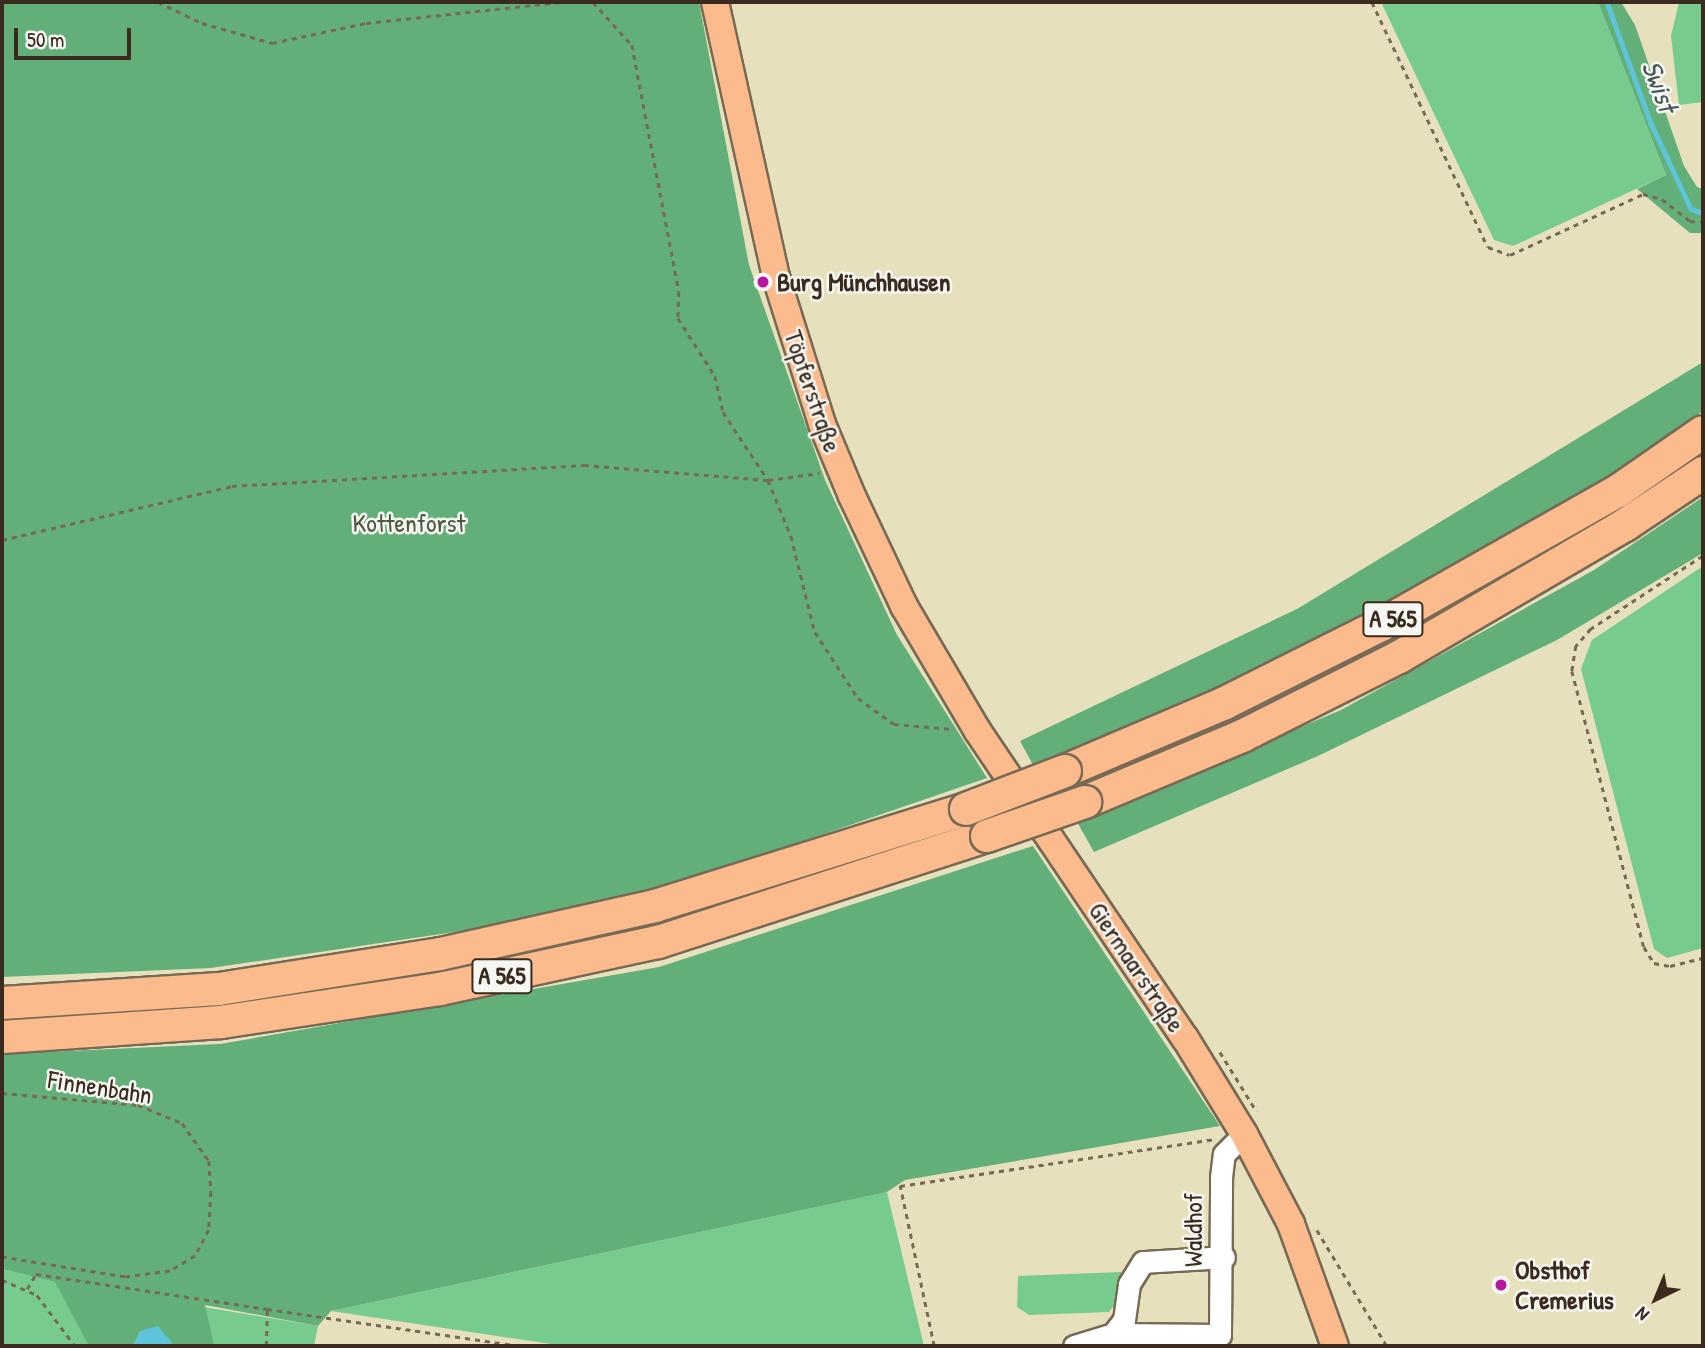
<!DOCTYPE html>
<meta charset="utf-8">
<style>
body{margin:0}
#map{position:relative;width:1705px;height:1348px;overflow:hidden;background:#e7e0bc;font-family:"Patrick Hand",sans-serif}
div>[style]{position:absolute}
.green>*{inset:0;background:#78cb8e}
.forest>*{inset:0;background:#62af79}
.water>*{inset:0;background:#5dc4d9}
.stream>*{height:4.5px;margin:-2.25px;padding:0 2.25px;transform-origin:2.25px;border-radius:2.25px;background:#5dc4d9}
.path>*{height:2.5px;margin-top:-1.25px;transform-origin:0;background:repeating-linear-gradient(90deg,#776a55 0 5px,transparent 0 10px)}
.roads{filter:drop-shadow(2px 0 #776a55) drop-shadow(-2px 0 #776a55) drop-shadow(0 2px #776a55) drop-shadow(0 -2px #776a55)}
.minor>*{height:21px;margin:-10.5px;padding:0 10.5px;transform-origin:10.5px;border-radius:10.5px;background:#fff}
.major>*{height:26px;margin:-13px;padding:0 13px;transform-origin:13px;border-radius:13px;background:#fbbb8d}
.highway>*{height:32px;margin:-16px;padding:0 16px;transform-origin:16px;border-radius:16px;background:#fbbb8d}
.bridges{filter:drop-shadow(2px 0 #776a55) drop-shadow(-2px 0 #776a55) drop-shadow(0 2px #776a55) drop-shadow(0 -2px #776a55)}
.highway-bridge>*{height:32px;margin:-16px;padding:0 16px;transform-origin:16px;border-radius:16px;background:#fbbb8d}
.dots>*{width:19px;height:19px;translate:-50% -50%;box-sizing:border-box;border:4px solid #f6f6f2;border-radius:50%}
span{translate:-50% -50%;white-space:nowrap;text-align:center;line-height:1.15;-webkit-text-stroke:5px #f6f6f2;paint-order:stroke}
.shield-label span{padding:2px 5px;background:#f6f6f2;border:2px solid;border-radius:5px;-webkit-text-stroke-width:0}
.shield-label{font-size:24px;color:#3b2a1e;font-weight:700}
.poi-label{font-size:26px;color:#3b2a1e;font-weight:700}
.left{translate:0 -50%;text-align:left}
.street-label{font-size:26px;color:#3b2a1e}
.park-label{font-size:26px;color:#4d5a40}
.water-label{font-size:28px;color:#455856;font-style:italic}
.frame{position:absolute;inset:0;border:4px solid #3b2a1e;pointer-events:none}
.north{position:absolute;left:1621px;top:1264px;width:70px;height:70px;-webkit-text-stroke:5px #f6f6f2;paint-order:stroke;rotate:223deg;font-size:19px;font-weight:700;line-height:28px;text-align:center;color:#3b2a1e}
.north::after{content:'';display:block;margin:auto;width:24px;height:32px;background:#3b2a1e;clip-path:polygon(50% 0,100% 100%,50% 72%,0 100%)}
.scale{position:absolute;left:14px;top:28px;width:117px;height:32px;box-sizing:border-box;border:4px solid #3b2a1e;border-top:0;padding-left:9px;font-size:21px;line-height:24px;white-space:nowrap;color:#3b2a1e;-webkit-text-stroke:5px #f6f6f2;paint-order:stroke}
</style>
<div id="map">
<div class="green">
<i style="clip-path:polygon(1381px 2px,1598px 2px,1666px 175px,1513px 246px,1494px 240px)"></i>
<i style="clip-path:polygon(1679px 2px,1703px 2px,1703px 102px,1679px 105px,1671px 36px)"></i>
<i style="clip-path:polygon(1703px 566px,1703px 948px,1667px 958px,1654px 949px,1581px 669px,1592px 640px)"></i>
<i style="clip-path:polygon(887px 1192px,924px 1346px,564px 1346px,331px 1311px)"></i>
<i style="clip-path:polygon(2px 1269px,55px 1282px,318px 1326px,314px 1346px,2px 1346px)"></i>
<i style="clip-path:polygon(1121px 1272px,1117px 1301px,1109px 1312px,1029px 1315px,1017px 1307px,1018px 1276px)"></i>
</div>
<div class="forest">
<i style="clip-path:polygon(2px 2px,699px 2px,749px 265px,825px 480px,897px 635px,987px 778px,678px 884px,461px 931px,211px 968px,2px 977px)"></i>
<i style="clip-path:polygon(1598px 2px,1621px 2px,1635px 25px,1684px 166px,1697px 187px,1703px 189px,1703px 233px,1690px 233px,1637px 189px,1666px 175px)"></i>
<i style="clip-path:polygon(1703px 362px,1703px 411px,1609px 475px,1394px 602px,1223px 688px,1033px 765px,1020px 741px,1297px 609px)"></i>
<i style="clip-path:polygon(1703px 497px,1703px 553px,1557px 640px,1318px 756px,1094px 852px,1077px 822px,1341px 710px,1594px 570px)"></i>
<i style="clip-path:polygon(1033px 846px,1220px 1126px,905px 1180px,887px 1192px,331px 1311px,318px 1326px,205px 1305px,214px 1346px,174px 1346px,168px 1337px,140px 1331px,133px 1346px,89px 1346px,55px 1282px,2px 1269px,2px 1054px,220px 1044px,659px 967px)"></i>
</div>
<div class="water">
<i style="clip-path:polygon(158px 1326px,174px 1346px,133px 1346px,140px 1331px)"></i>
</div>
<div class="stream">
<i style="left:1607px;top:2px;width:127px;rotate:70.1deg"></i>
<i style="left:1650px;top:121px;width:97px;rotate:65deg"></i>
<i style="left:1691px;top:209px;width:13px;rotate:18deg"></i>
</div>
<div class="path">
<i style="left:158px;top:2px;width:49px;rotate:25.5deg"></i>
<i style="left:202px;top:23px;width:73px;rotate:15.9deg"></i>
<i style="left:272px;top:43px;width:96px;rotate:-12deg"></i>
<i style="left:366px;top:23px;width:199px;rotate:-6.1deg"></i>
<i style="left:593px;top:2px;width:58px;rotate:47.8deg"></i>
<i style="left:632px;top:45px;width:251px;rotate:79.2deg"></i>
<i style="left:679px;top:292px;width:26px;rotate:92deg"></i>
<i style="left:678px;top:318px;width:69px;rotate:57.5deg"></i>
<i style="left:715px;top:376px;width:37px;rotate:77deg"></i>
<i style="left:723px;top:412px;width:82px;rotate:56.5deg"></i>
<i style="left:768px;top:480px;width:61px;rotate:67.7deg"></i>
<i style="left:791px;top:536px;width:99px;rotate:76deg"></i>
<i style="left:815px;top:632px;width:79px;rotate:56.9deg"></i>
<i style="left:858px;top:698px;width:44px;rotate:35.8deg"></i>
<i style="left:894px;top:724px;width:59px;rotate:4.8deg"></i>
<i style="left:1372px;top:2px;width:271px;rotate:64.7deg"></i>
<i style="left:1488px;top:247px;width:23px;rotate:20deg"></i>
<i style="left:1510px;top:255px;width:146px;rotate:-24.6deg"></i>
<i style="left:1643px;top:194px;width:20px;rotate:15deg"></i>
<i style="left:1662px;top:199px;width:36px;rotate:38deg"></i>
<i style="left:1690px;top:221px;width:13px;rotate:4deg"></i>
<i style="left:2px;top:540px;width:236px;rotate:-13.2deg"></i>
<i style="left:232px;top:486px;width:353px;rotate:-3.4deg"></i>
<i style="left:584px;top:465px;width:185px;rotate:4.7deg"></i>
<i style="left:768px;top:480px;width:52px;rotate:-7.7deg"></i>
<i style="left:1703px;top:556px;width:134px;rotate:146.9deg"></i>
<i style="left:1591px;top:629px;width:23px;rotate:131deg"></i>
<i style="left:1576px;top:646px;width:25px;rotate:99deg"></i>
<i style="left:1572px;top:671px;width:285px;rotate:75.4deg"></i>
<i style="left:1644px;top:947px;width:19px;rotate:58deg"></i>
<i style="left:1654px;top:963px;width:16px;rotate:11deg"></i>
<i style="left:1670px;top:966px;width:34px;rotate:-14deg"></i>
<i style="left:1220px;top:1052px;width:70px;rotate:58.3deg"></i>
<i style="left:2px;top:1093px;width:137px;rotate:5deg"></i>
<i style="left:138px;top:1105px;width:48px;rotate:22.2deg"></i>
<i style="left:182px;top:1123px;width:47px;rotate:54.6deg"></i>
<i style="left:209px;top:1161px;width:31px;rotate:86deg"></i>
<i style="left:211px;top:1192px;width:38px;rotate:93deg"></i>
<i style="left:209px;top:1230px;width:30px;rotate:118deg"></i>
<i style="left:195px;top:1256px;width:29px;rotate:149deg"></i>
<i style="left:170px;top:1271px;width:45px;rotate:172.4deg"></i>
<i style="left:125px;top:1277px;width:125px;rotate:-170.8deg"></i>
<i style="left:1317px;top:1230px;width:135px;rotate:58.9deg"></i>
<i style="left:2px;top:1280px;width:38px;rotate:23deg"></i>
<i style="left:37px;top:1295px;width:64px;rotate:53.3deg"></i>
<i style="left:27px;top:1289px;width:17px;rotate:-59deg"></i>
<i style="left:36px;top:1274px;width:234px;rotate:8.6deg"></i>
<i style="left:266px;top:1346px;width:37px;rotate:-88deg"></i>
<i style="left:267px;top:1309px;width:258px;rotate:8.3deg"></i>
<i style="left:934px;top:1346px;width:164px;rotate:-102deg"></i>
<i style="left:900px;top:1186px;width:317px;rotate:-8.5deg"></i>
</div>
<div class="roads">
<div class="minor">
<i style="left:1113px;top:1334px;width:107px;rotate:0.5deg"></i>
<i style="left:1220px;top:1335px;width:158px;rotate:-89.6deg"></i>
<i style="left:1221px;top:1177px;width:23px;rotate:-83deg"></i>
<i style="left:1224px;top:1154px;width:28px;rotate:-45deg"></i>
<i style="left:1074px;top:1346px;width:41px;rotate:-17.1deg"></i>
<i style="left:1113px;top:1334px;width:18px;rotate:-52deg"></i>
<i style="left:1124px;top:1320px;width:36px;rotate:-82deg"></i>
<i style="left:1129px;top:1284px;width:26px;rotate:-58deg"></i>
<i style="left:1143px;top:1262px;width:81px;rotate:-3.5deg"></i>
</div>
<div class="major">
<i style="left:715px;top:2px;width:282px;rotate:77.5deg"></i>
<i style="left:776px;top:277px;width:154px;rotate:72.6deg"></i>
<i style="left:822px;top:424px;width:78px;rotate:67.4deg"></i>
<i style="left:852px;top:496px;width:122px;rotate:64.7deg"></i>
<i style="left:904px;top:606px;width:144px;rotate:59.5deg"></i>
<i style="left:977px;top:730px;width:372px;rotate:56deg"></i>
<i style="left:1185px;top:1038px;width:113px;rotate:58.4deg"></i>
<i style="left:1244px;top:1134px;width:102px;rotate:62.4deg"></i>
<i style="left:1291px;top:1224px;width:130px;rotate:70.2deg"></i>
</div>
<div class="highway">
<i style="left:1065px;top:771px;width:174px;rotate:-23deg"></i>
<i style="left:1225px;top:703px;width:174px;rotate:-26.6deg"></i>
<i style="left:1381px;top:625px;width:272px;rotate:-29.5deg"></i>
<i style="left:1618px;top:491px;width:103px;rotate:-34.8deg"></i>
<i style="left:1085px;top:802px;width:170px;rotate:-22.8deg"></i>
<i style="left:1242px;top:736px;width:176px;rotate:-26.7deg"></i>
<i style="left:1399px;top:657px;width:262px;rotate:-30.3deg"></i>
<i style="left:1625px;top:525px;width:94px;rotate:-33.7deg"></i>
<i style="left:2px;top:1003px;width:217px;rotate:-3.7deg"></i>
<i style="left:219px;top:989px;width:224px;rotate:-9deg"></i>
<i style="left:440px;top:954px;width:220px;rotate:-12.6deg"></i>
<i style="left:655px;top:906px;width:326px;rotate:-17.3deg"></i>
<i style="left:2px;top:1037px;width:220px;rotate:-3.9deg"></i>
<i style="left:221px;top:1022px;width:221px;rotate:-8.6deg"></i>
<i style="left:440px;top:989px;width:223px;rotate:-12.2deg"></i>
<i style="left:658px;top:942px;width:346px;rotate:-17.9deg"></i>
</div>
</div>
<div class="bridges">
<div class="highway-bridge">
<i style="left:966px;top:809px;width:106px;rotate:-21deg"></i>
<i style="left:987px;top:836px;width:104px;rotate:-19.1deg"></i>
</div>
</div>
<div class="dots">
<i style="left:763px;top:282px;background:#b5179e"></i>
<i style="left:1501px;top:1285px;background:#b5179e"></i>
</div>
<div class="shield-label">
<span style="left:1393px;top:619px">A 565</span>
<span style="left:502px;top:976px">A 565</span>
</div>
<div class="poi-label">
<span class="left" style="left:777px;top:282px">Burg Münchhausen</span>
<span class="left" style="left:1515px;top:1285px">Obsthof<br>Cremerius</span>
</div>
<div class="street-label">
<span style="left:813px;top:391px;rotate:71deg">Töpferstraße</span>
<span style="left:1137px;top:967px;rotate:56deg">Giermaarstraße</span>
<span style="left:100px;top:1087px;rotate:9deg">Finnenbahn</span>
<span style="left:1193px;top:1230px;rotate:-90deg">Waldhof</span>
</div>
<div class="park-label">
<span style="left:409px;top:523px">Kottenforst</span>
</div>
<div class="water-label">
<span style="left:1660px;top:86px;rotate:69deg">Swist</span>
</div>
<div class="frame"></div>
<div class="north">N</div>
<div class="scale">50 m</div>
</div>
